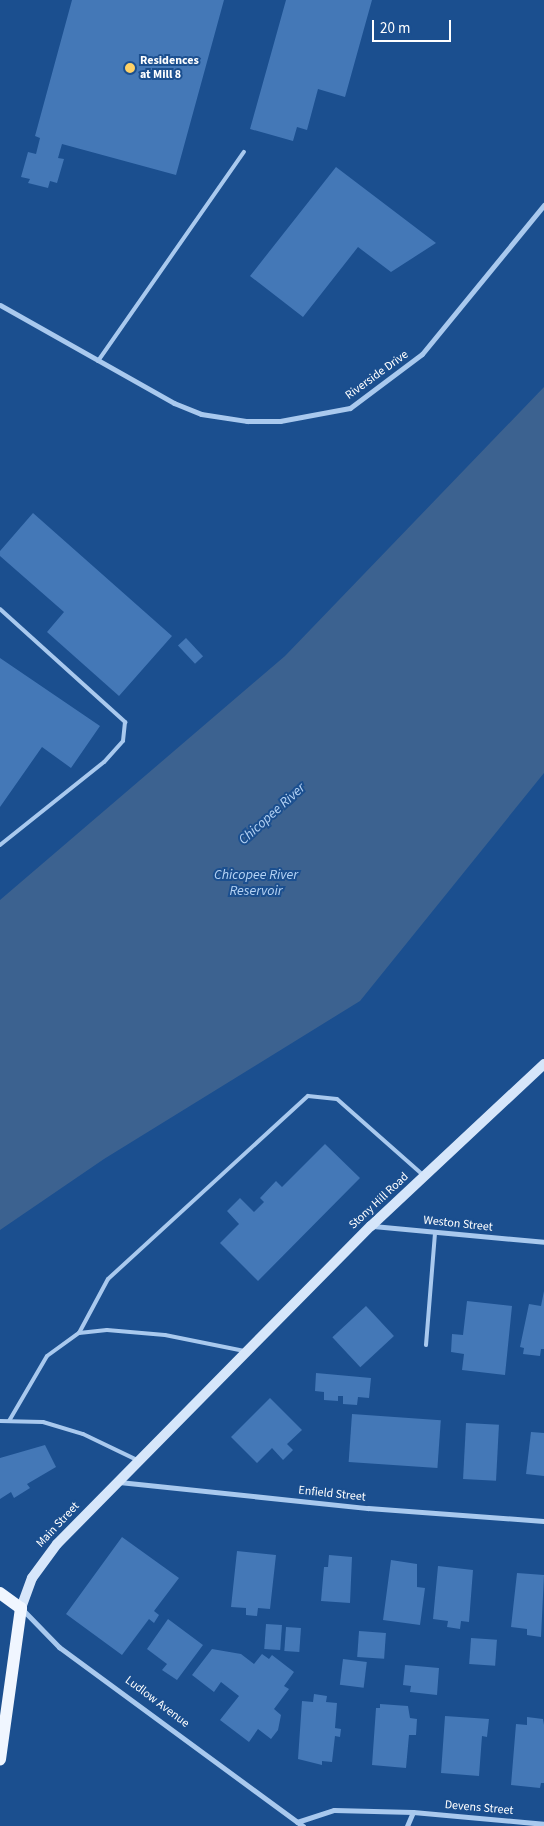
<!DOCTYPE html>
<style>
body{margin:0}
#map{position:relative;width:544px;height:1826px;overflow:hidden;background:#1b4f8f;font-family:"Source Sans 3",sans-serif}
div>[style]{position:absolute}
.water>*{inset:0;background:#3c6290}
.building>*{inset:0;background:#4478b7;transform-origin:0 0}
.lane>*{height:4px;margin:-2px;padding:0 2px;transform-origin:2px;border-radius:2px;background:#a9c9ee}
.street>*{height:5px;margin:-2.5px;padding:0 2.5px;transform-origin:2.5px;border-radius:2.5px;background:#a9c9ee}
.secondary>*{height:10px;margin:-5px;padding:0 5px;transform-origin:5px;border-radius:5px;background:#d6e6fa}
.primary>*{height:12px;margin:-6px;padding:0 6px;transform-origin:6px;border-radius:6px;background:#f0f6ff}
.dots>*{width:14px;height:14px;translate:-50% -50%;box-sizing:border-box;border:2px solid #1b4f8f;border-radius:50%}
span{translate:-50% -50%;white-space:nowrap;text-align:center;line-height:1.15;-webkit-text-stroke:4px #1b4f8f;paint-order:stroke}
.poi-label{font-size:12px;color:#fff;font-weight:700}
.left{translate:0 -50%;text-align:left}
.street-label{font-size:12px;color:#fff}
.water-label{font-size:14px;color:#b5d3f5;font-style:italic}
.scale{position:absolute;left:372px;top:20px;width:79px;height:22px;box-sizing:border-box;border:2px solid #fff;border-top:0;padding-left:6px;font-size:15px;line-height:18px;white-space:nowrap;color:#fff;-webkit-text-stroke:4px #1b4f8f;paint-order:stroke}
</style>
<div id="map">
<div class="water">
<i style="clip-path:polygon(544px 387px,544px 773px,360px 1001px,104px 1159px,0 1230px,0 900px,285px 656px)"></i>
</div>
<div class="building">
<i style="clip-path:polygon(72px 0,224px 0,176px 175px,62px 144px,58px 158px,64px 159px,57px 183px,50px 181px,48px 188px,28px 183px,30px 179px,21px 177px,28px 152px,36px 154px,40px 138px,35px 136px)"></i>
<i style="clip-path:polygon(286px 0,372px 0,345px 97px,318px 89px,307px 130px,297px 127px,293px 141px,250px 129px)"></i>
<i style="clip-path:polygon(336px 167px,436px 243px,391px 272px,358px 247px,303px 317px,250px 276px)"></i>
<i style="clip-path:polygon(33px 513px,172px 636px,119px 696px,47px 632px,64px 612px,0 556px,0 551px)"></i>
<i style="left:186px;top:638px;width:25px;height:11px;rotate:47deg"></i>
<i style="clip-path:polygon(0 658px,100px 726px,71px 768px,42px 747px,0 807px)"></i>
<i style="clip-path:polygon(325px 1144px,360px 1178px,258px 1281px,220px 1243px,239px 1224px,227px 1211px,240px 1198px,254px 1212px,264px 1202px,260px 1198px,276px 1181px,282px 1187px)"></i>
<i style="clip-path:polygon(544px 1291px,544px 1349px,541px 1349px,540px 1356px,523px 1354px,524px 1348px,520px 1347px,529px 1304px,541px 1306px)"></i>
<i style="clip-path:polygon(467px 1301px,512px 1306px,505px 1375px,462px 1370px,464px 1354px,451px 1352px,452px 1334px,463px 1335px)"></i>
<i style="left:366px;top:1306px;width:41px;height:46px;rotate:47deg"></i>
<i style="clip-path:polygon(316px 1373px,371px 1378px,369px 1398px,358px 1397px,357px 1405px,343px 1404px,343px 1396px,338px 1396px,338px 1401px,324px 1400px,324px 1392px,315px 1391px)"></i>
<i style="clip-path:polygon(270px 1398px,302px 1430px,287px 1444px,293px 1450px,283px 1460px,272px 1448px,257px 1463px,231px 1437px)"></i>
<i style="left:352px;top:1414px;width:89px;height:48px;rotate:4deg"></i>
<i style="left:466px;top:1423px;width:33px;height:56px;rotate:3deg"></i>
<i style="clip-path:polygon(531px 1432px,544px 1433px,544px 1476px,526px 1474px)"></i>
<i style="clip-path:polygon(45px 1445px,56px 1467px,27px 1484px,30px 1488px,14px 1498px,11px 1492px,0 1499px,0 1458px)"></i>
<i style="clip-path:polygon(122px 1537px,179px 1578px,154px 1611px,159px 1615px,154px 1623px,149px 1619px,122px 1655px,66px 1614px)"></i>
<i style="clip-path:polygon(237px 1551px,276px 1555px,270px 1609px,258px 1608px,257px 1616px,246px 1615px,246px 1608px,231px 1607px)"></i>
<i style="clip-path:polygon(329px 1555px,352px 1557px,350px 1603px,321px 1601px,324px 1567px,328px 1567px)"></i>
<i style="clip-path:polygon(391px 1560px,417px 1564px,417px 1587px,425px 1588px,420px 1625px,383px 1620px)"></i>
<i style="clip-path:polygon(438px 1566px,473px 1570px,469px 1622px,461px 1621px,460px 1629px,447px 1627px,448px 1621px,433px 1619px)"></i>
<i style="clip-path:polygon(517px 1573px,544px 1575px,541px 1637px,527px 1635px,527px 1629px,511px 1627px)"></i>
<i style="clip-path:polygon(168px 1619px,203px 1645px,177px 1680px,162px 1670px,167px 1664px,147px 1649px)"></i>
<i style="left:266px;top:1624px;width:16px;height:25px;rotate:4deg"></i>
<i style="left:286px;top:1627px;width:15px;height:24px;rotate:4deg"></i>
<i style="left:359px;top:1631px;width:27px;height:26px;rotate:4deg"></i>
<i style="left:471px;top:1638px;width:26px;height:26px;rotate:4deg"></i>
<i style="clip-path:polygon(212px 1649px,241px 1654px,254px 1664px,262px 1654px,269px 1659px,272px 1655px,294px 1672px,284px 1686px,289px 1689px,274px 1709px,281px 1715px,278px 1730px,271px 1739px,258px 1729px,249px 1742px,220px 1720px,239px 1696px,221px 1682px,214px 1692px,192px 1675px)"></i>
<i style="left:343px;top:1659px;width:24px;height:26px;rotate:7deg"></i>
<i style="clip-path:polygon(405px 1665px,439px 1668px,437px 1695px,410px 1692px,411px 1686px,403px 1685px)"></i>
<i style="clip-path:polygon(314px 1694px,327px 1696px,326px 1702px,337px 1703px,335px 1728px,341px 1729px,340px 1737px,335px 1736px,332px 1762px,322px 1761px,322px 1765px,298px 1759px,302px 1701px,313px 1702px)"></i>
<i style="clip-path:polygon(380px 1704px,408px 1706px,410px 1718px,417px 1719px,416px 1735px,409px 1735px,406px 1768px,372px 1765px,376px 1708px,380px 1708px)"></i>
<i style="clip-path:polygon(445px 1716px,489px 1719px,487px 1737px,482px 1736px,479px 1776px,441px 1773px)"></i>
<i style="clip-path:polygon(527px 1717px,543px 1719px,544px 1725px,544px 1783px,541px 1783px,540px 1788px,511px 1785px,516px 1724px,527px 1725px)"></i>
</div>
<div class="lane">
<i style="left:98px;top:361px;width:255px;rotate:-55.1deg"></i>
<i style="left:0;top:609px;width:169px;rotate:42.1deg"></i>
<i style="left:125px;top:722px;width:19px;rotate:96deg"></i>
<i style="left:123px;top:741px;width:28px;rotate:132deg"></i>
<i style="left:104px;top:762px;width:133px;rotate:141.4deg"></i>
<i style="left:79px;top:1333px;width:61px;rotate:-61.8deg"></i>
<i style="left:108px;top:1279px;width:271px;rotate:-42.5deg"></i>
<i style="left:308px;top:1096px;width:29px;rotate:6deg"></i>
<i style="left:337px;top:1099px;width:116px;rotate:41.5deg"></i>
<i style="left:426px;top:1345px;width:113px;rotate:-85.4deg"></i>
<i style="left:0;top:1421px;width:43px;rotate:1.3deg"></i>
<i style="left:43px;top:1422px;width:42px;rotate:16.7deg"></i>
<i style="left:83px;top:1434px;width:62px;rotate:25.7deg"></i>
<i style="left:9px;top:1421px;width:75px;rotate:-59.7deg"></i>
<i style="left:47px;top:1356px;width:39px;rotate:-36deg"></i>
<i style="left:79px;top:1333px;width:28px;rotate:-6deg"></i>
<i style="left:107px;top:1330px;width:58px;rotate:4.9deg"></i>
<i style="left:165px;top:1335px;width:81px;rotate:11.4deg"></i>
</div>
<div class="street">
<i style="left:0;top:305px;width:200px;rotate:29.4deg"></i>
<i style="left:174px;top:403px;width:29px;rotate:22deg"></i>
<i style="left:201px;top:414px;width:47px;rotate:8.7deg"></i>
<i style="left:247px;top:421px;width:33px"></i>
<i style="left:280px;top:421px;width:71px;rotate:-10.5deg"></i>
<i style="left:350px;top:408px;width:90px;rotate:-36.9deg"></i>
<i style="left:422px;top:354px;width:193px;rotate:-50.7deg"></i>
<i style="left:373px;top:1226px;width:172px;rotate:5.3deg"></i>
<i style="left:119px;top:1482px;width:250px;rotate:6deg"></i>
<i style="left:368px;top:1508px;width:176px;rotate:4.2deg"></i>
<i style="left:23px;top:1610px;width:52px;rotate:45.8deg"></i>
<i style="left:59px;top:1647px;width:303px;rotate:36.3deg"></i>
<i style="left:297px;top:1822px;width:39px;rotate:-18deg"></i>
<i style="left:334px;top:1810px;width:79px;rotate:1.5deg"></i>
<i style="left:407px;top:1826px;width:15px;rotate:-67deg"></i>
<i style="left:413px;top:1812px;width:132px;rotate:5.2deg"></i>
</div>
<div class="secondary">
<i style="left:21px;top:1608px;width:32px;rotate:-70deg"></i>
<i style="left:32px;top:1578px;width:42px;rotate:-53.7deg"></i>
<i style="left:57px;top:1544px;width:447px;rotate:-45.4deg"></i>
<i style="left:371px;top:1226px;width:237px;rotate:-43.1deg"></i>
</div>
<div class="primary">
<i style="left:0;top:1593px;width:26px;rotate:36deg"></i>
<i style="left:21px;top:1608px;width:153px;rotate:97.9deg"></i>
</div>
<div class="dots">
<i style="left:130px;top:68px;background:#ffd166"></i>
</div>
<div class="poi-label">
<span class="left" style="left:140px;top:68px">Residences<br>at Mill 8</span>
</div>
<div class="street-label">
<span style="left:377px;top:375px;rotate:-36deg">Riverside Drive</span>
<span style="left:379px;top:1201px;rotate:-43deg">Stony Hill Road</span>
<span style="left:458px;top:1224px;rotate:6deg">Weston Street</span>
<span style="left:332px;top:1494px;rotate:6deg">Enfield Street</span>
<span style="left:58px;top:1525px;rotate:-47deg">Main Street</span>
<span style="left:157px;top:1702px;rotate:37deg">Ludlow Avenue</span>
<span style="left:479px;top:1808px;rotate:5deg">Devens Street</span>
</div>
<div class="water-label">
<span style="left:272px;top:814px;rotate:-42deg">Chicopee River</span>
<span style="left:256px;top:883px">Chicopee River<br>Reservoir</span>
</div>
<div class="scale">20 m</div>
</div>
